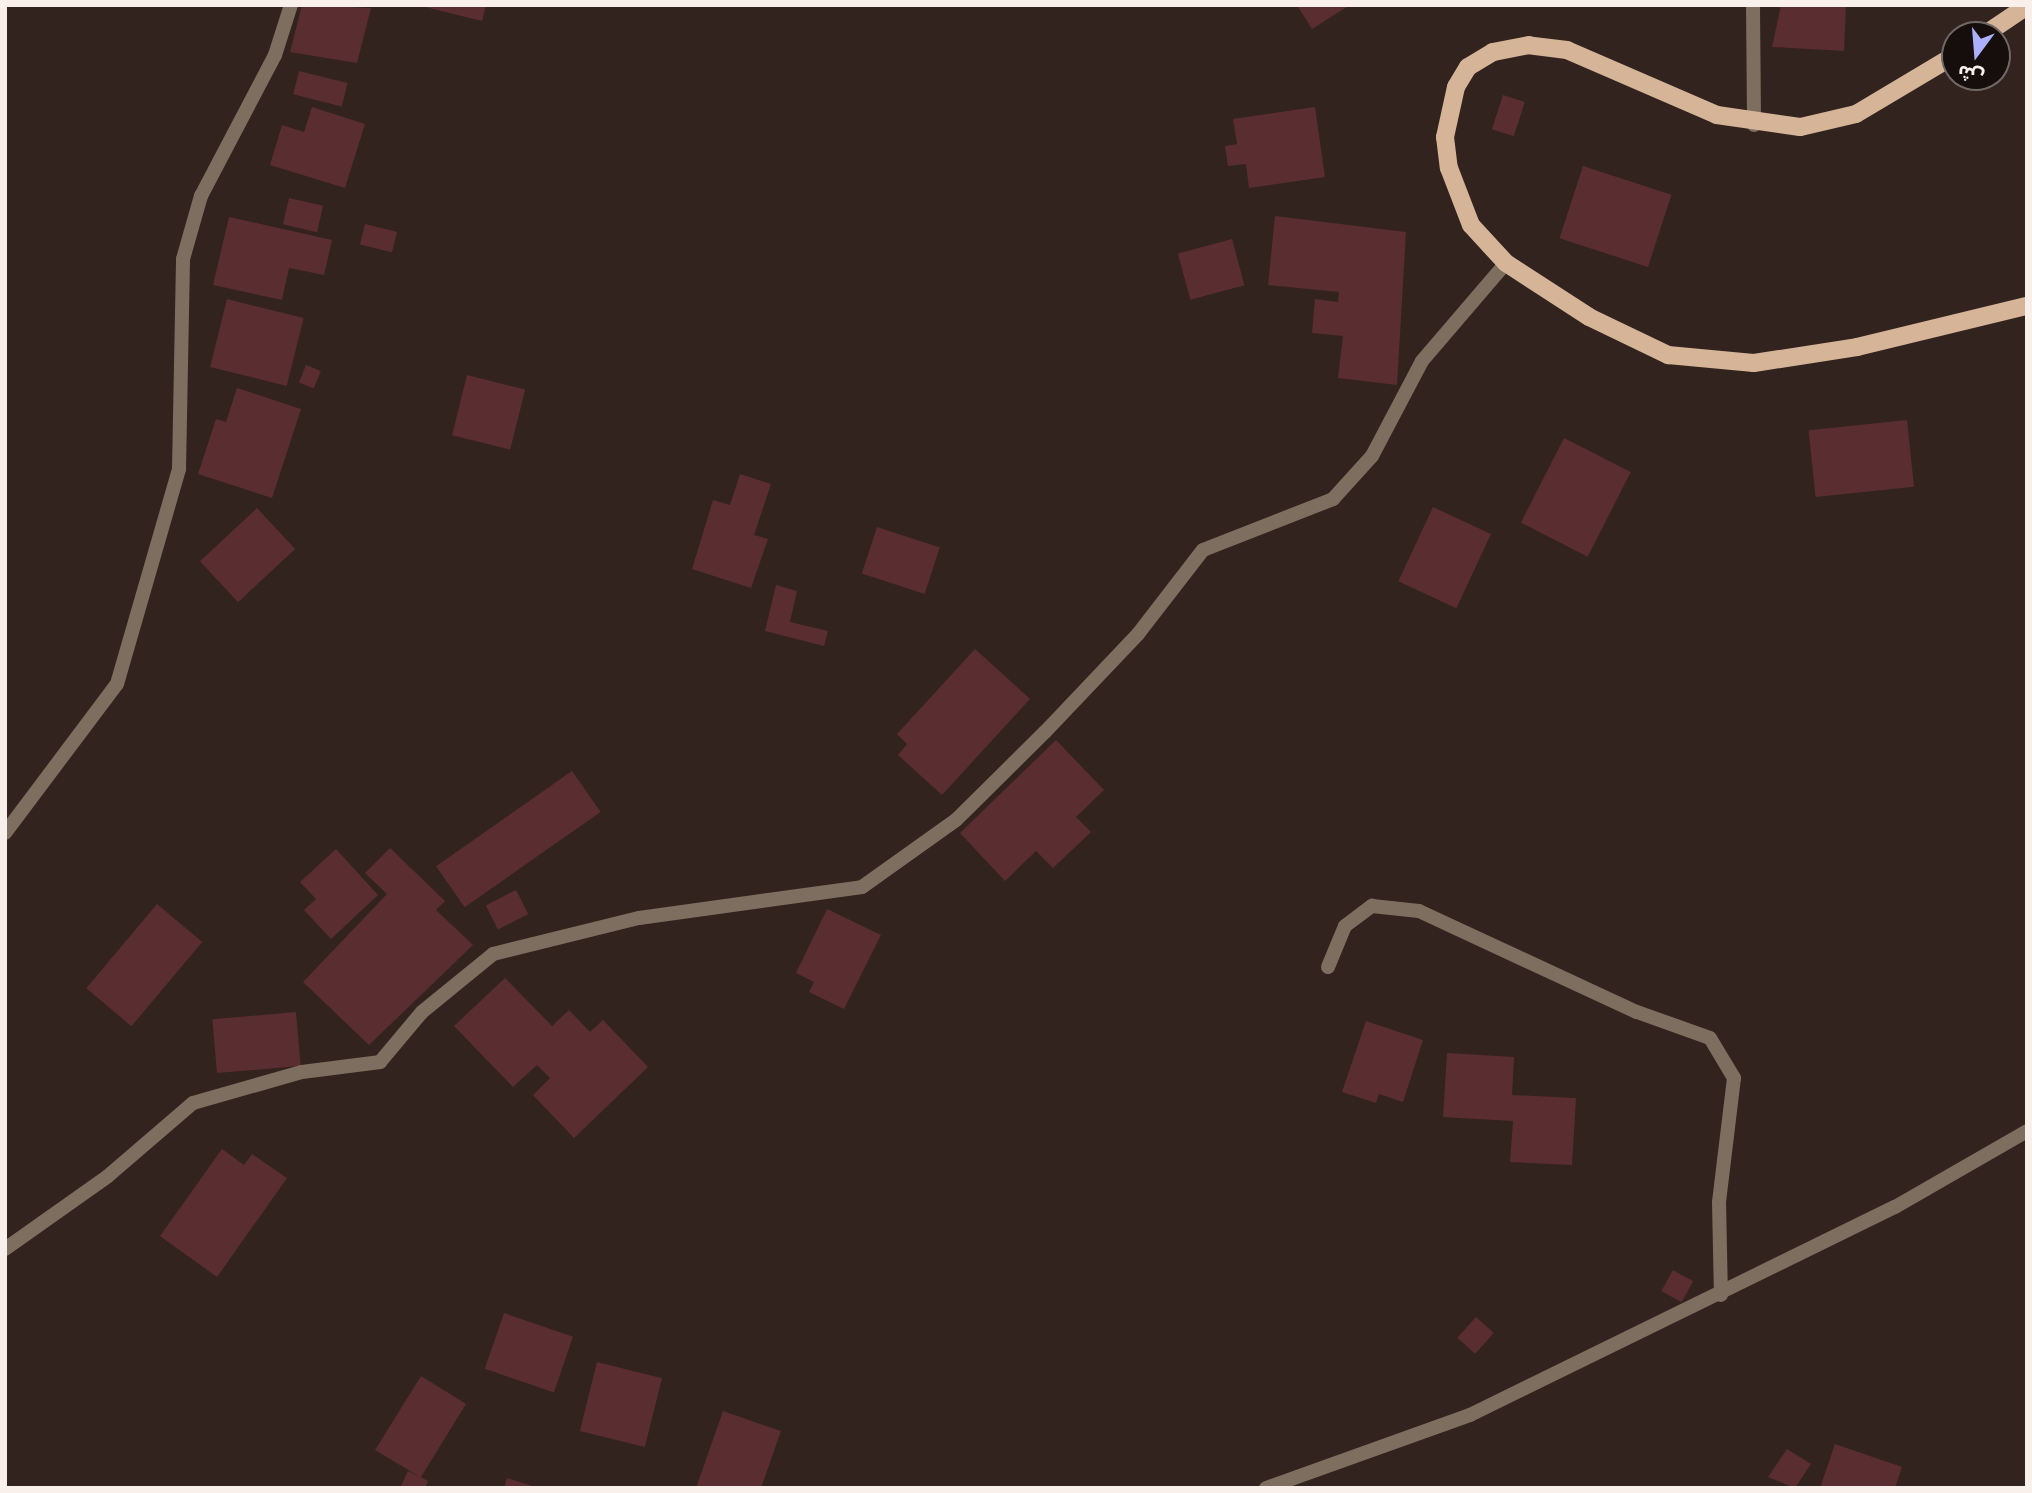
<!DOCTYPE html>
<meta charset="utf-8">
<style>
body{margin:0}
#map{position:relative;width:2032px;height:1493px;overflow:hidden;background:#32231e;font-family:"Zilla Slab","Noto Sans Arabic",serif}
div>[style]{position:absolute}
.building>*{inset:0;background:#5a2d31;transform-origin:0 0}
.service>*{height:14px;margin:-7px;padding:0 7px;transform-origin:7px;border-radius:7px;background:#7e6e60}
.minor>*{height:14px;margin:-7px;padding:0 7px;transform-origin:7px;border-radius:7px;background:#7e6e60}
.primary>*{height:18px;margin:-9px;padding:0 9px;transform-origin:9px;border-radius:9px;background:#d6b498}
span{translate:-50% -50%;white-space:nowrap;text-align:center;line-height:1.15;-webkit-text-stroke:6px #150e0c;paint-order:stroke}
.frame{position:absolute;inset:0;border:7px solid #f9efeb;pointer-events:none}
.north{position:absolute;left:1941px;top:21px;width:70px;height:70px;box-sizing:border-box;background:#150e0c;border:2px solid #706865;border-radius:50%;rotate:196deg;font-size:19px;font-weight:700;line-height:28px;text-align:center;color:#f9efeb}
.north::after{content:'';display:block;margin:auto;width:24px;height:32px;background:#acaffb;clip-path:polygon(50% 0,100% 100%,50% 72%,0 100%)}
</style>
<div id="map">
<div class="building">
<i style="clip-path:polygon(302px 5px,371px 8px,357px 63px,290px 52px)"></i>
<i style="clip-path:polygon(417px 5px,486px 5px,482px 21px)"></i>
<i style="clip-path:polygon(1297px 5px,1350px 5px,1312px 29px)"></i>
<i style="clip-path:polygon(1781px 5px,1846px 5px,1844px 51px,1772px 47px)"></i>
<i style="left:299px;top:71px;width:50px;height:24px;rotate:14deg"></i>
<i style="left:1503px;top:95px;width:23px;height:36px;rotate:18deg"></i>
<i style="clip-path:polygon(312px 107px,365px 124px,345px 188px,270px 165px,282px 125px,304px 132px)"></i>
<i style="clip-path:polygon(1315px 107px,1325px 177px,1249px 188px,1246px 164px,1228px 166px,1225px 146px,1237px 144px,1233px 119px)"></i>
<i style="left:1583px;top:166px;width:93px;height:76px;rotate:18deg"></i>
<i style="left:289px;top:198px;width:35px;height:27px;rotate:13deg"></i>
<i style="clip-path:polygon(1275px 216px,1406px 232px,1397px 385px,1338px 378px,1343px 336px,1312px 333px,1315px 299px,1338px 302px,1339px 292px,1268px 285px)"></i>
<i style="clip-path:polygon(229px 217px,332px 240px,324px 275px,289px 268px,282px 300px,213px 285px)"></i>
<i style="left:365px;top:224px;width:33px;height:21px;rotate:14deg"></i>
<i style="left:1232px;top:239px;width:48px;height:56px;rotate:75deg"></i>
<i style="left:227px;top:299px;width:79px;height:70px;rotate:14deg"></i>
<i style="left:306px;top:365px;width:16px;height:19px;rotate:22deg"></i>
<i style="left:467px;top:375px;width:60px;height:62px;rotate:14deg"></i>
<i style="clip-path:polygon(237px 388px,301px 409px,272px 498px,198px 474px,216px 419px,226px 422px)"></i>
<i style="left:1907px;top:420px;width:67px;height:99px;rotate:84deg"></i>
<i style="left:1564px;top:438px;width:75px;height:95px;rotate:27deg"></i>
<i style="clip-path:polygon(740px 474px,771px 484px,754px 535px,768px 539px,751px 588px,692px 569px,713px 500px,730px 505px)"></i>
<i style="left:1433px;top:507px;width:64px;height:82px;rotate:25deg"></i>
<i style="left:257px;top:508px;width:56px;height:78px;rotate:47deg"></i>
<i style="left:877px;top:527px;width:66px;height:49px;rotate:18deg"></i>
<i style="clip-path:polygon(776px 585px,797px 591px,790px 622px,828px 631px,824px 646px,765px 631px)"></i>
<i style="clip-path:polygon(975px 649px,1030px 699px,942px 795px,898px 755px,907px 744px,897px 734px)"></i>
<i style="clip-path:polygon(1056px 740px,1104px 790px,1076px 817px,1091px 832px,1053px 868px,1036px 851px,1005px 881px,960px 833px)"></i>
<i style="left:572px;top:771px;width:50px;height:166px;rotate:55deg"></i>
<i style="clip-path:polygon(390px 848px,445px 901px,436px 910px,473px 945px,369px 1045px,303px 982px,387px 894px,365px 873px)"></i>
<i style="clip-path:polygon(336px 849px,378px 895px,331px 939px,304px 910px,316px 899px,300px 882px)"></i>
<i style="left:516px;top:890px;width:27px;height:34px;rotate:63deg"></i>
<i style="left:157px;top:904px;width:59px;height:110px;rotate:40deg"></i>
<i style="clip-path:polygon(827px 909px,881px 935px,844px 1009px,809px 992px,814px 982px,796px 973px)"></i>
<i style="clip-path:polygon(505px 978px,552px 1026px,569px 1010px,590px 1032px,603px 1020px,648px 1067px,574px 1138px,533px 1095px,550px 1078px,537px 1065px,513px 1087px,454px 1026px)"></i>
<i style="left:296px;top:1012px;width:54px;height:84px;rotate:85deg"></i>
<i style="clip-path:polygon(1366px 1021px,1423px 1040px,1403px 1102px,1379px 1094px,1376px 1103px,1342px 1092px)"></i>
<i style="clip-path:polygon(1447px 1053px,1514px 1057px,1512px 1095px,1576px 1098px,1572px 1165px,1510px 1162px,1513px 1121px,1443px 1117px)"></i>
<i style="clip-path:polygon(222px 1149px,244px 1165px,252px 1154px,287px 1178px,217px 1277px,160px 1236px)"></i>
<i style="left:1673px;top:1270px;width:23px;height:24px;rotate:29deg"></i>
<i style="left:504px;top:1313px;width:73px;height:59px;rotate:19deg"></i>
<i style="left:1476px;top:1317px;width:24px;height:28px;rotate:42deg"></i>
<i style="left:597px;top:1362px;width:67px;height:71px;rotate:14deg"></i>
<i style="clip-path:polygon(421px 1376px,466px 1404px,421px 1477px,428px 1481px,425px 1488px,400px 1488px,408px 1471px,420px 1477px,375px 1450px)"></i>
<i style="clip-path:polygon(723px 1411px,781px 1431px,761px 1488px,696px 1488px)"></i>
<i style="clip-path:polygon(1835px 1444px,1902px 1467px,1895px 1488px,1820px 1488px)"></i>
<i style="clip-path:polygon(1787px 1449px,1811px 1464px,1795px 1488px,1768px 1477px)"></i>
<i style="clip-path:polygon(507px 1478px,535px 1487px,535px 1488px,504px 1488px)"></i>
</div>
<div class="service">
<i style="left:1753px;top:5px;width:120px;rotate:89.5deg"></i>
</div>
<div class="minor">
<i style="left:5px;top:833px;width:186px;rotate:-53.1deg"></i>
<i style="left:117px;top:684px;width:224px;rotate:-73.9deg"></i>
<i style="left:179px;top:469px;width:210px;rotate:-88.9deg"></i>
<i style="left:183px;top:259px;width:66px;rotate:-74.1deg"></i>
<i style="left:201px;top:196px;width:159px;rotate:-62.3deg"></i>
<i style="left:275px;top:55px;width:52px;rotate:-72.3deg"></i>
<i style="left:1328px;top:967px;width:44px;rotate:-67.5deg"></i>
<i style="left:1345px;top:926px;width:34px;rotate:-37deg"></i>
<i style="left:1372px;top:906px;width:47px;rotate:6.1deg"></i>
<i style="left:1419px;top:911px;width:240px;rotate:24.9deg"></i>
<i style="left:1637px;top:1012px;width:77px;rotate:19.6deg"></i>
<i style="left:1710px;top:1038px;width:47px;rotate:59deg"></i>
<i style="left:1734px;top:1078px;width:125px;rotate:96.9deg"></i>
<i style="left:1719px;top:1202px;width:93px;rotate:88.8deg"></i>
<i style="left:5px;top:1249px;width:126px;rotate:-35.3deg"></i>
<i style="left:108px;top:1176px;width:112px;rotate:-40.7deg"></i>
<i style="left:193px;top:1103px;width:113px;rotate:-15.9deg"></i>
<i style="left:302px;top:1072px;width:79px;rotate:-7.3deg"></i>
<i style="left:380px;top:1062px;width:65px;rotate:-50deg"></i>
<i style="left:422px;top:1012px;width:92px;rotate:-39.2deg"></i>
<i style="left:493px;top:954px;width:150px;rotate:-13.9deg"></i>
<i style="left:639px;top:918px;width:225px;rotate:-7.9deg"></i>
<i style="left:862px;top:887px;width:115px;rotate:-35.5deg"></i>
<i style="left:956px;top:820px;width:125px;rotate:-44.7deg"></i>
<i style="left:1045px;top:732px;width:135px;rotate:-46.5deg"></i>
<i style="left:1138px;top:634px;width:106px;rotate:-52.3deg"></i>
<i style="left:1203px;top:550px;width:140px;rotate:-21.4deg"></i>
<i style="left:1333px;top:499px;width:58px;rotate:-47.8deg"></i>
<i style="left:1372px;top:456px;width:107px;rotate:-62.2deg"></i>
<i style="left:1422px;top:361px;width:129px;rotate:-49.4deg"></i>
<i style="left:1266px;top:1488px;width:217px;rotate:-19.7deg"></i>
<i style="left:1470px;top:1415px;width:473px;rotate:-26.1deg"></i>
<i style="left:1895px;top:1207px;width:152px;rotate:-29.9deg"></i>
</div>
<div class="primary">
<i style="left:1984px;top:35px;width:52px;rotate:-34deg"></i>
<i style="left:1955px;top:55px;width:115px;rotate:149.2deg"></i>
<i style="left:1856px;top:114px;width:57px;rotate:166.9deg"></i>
<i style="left:1800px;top:127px;width:84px;rotate:-171.8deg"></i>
<i style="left:1717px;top:115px;width:163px;rotate:-156.6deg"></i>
<i style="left:1567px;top:50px;width:38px;rotate:-173deg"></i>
<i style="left:1529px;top:45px;width:37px;rotate:169deg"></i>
<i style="left:1493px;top:52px;width:29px;rotate:149deg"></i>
<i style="left:1468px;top:67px;width:23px;rotate:121deg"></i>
<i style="left:1456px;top:87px;width:51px;rotate:102.4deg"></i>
<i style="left:1445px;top:137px;width:31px;rotate:83deg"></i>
<i style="left:1449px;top:168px;width:61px;rotate:68.9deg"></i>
<i style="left:1471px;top:225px;width:52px;rotate:47.4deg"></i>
<i style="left:1506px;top:263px;width:99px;rotate:33deg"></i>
<i style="left:1589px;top:317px;width:88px;rotate:25.7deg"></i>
<i style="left:1668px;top:355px;width:86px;rotate:5.3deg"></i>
<i style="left:1754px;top:363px;width:104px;rotate:-8.8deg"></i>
<i style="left:1857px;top:347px;width:175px;rotate:-13.6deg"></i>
</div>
<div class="frame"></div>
<div class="north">ش</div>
</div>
